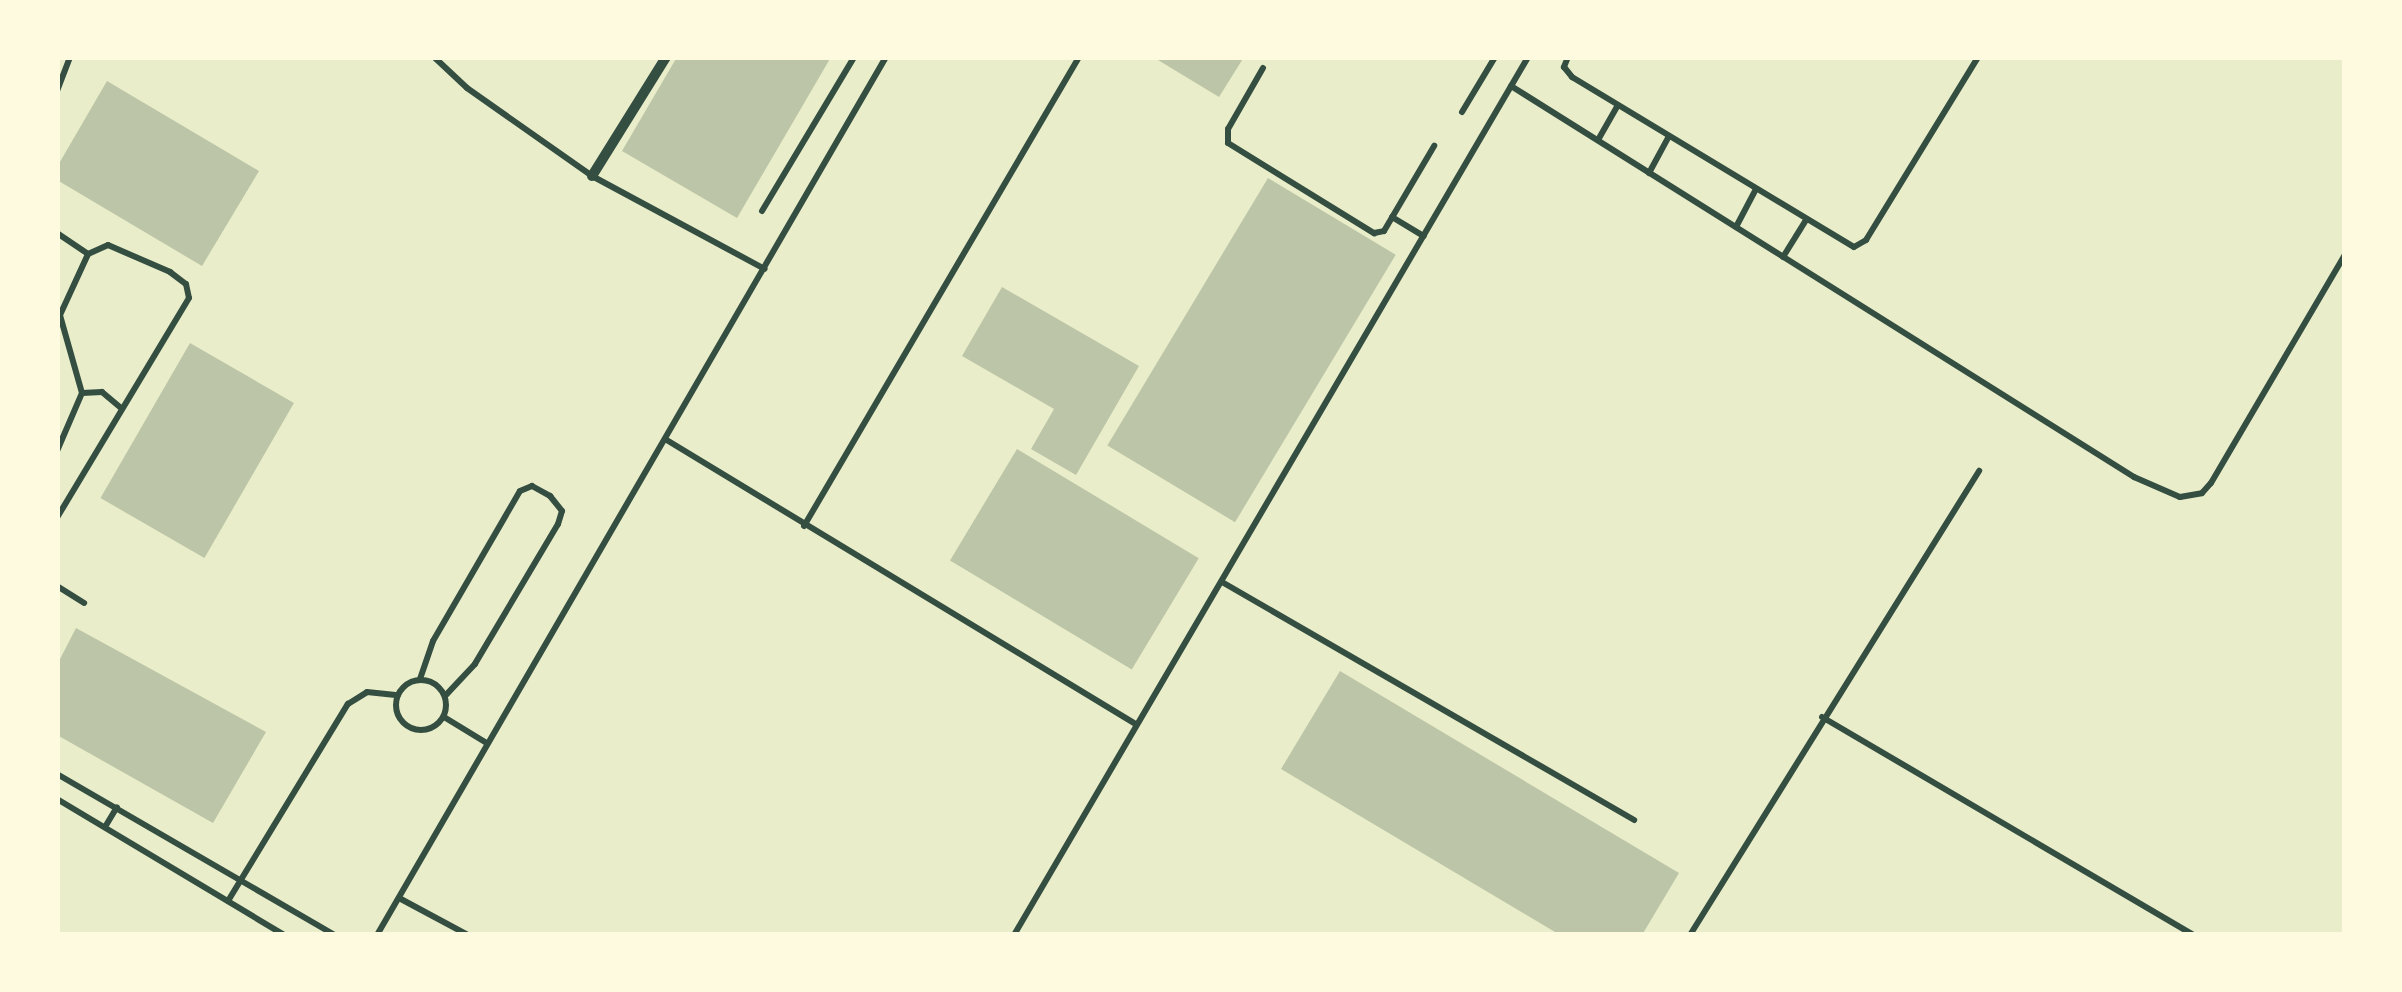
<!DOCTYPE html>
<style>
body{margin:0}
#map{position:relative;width:2402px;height:992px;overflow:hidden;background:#e9edc9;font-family:"Asap Condensed",sans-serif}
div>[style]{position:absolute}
.building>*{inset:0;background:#bcc5a7;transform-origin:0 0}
.service>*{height:6px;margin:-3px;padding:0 3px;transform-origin:3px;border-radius:3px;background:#344e41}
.service>.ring{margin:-3px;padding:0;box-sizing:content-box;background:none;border:6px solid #344e41;border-radius:50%}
.minor>*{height:10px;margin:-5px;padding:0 5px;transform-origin:5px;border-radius:5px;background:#344e41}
span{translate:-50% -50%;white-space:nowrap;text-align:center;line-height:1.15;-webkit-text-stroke:9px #fefae0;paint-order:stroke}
.frame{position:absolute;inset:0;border:60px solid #fefae0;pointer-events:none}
</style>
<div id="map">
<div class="building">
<i style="clip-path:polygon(677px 57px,831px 57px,737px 218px,622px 151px)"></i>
<i style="clip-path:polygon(1153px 57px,1244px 57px,1219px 97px)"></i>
<i style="clip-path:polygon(107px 81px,259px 171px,202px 266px,57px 180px,57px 167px)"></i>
<i style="left:1268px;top:178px;width:149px;height:312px;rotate:31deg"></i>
<i style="clip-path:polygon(1002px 287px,1139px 366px,1076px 475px,1031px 449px,1054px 409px,962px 356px)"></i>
<i style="left:190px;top:343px;width:120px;height:179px;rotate:30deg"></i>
<i style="left:1017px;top:449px;width:212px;height:130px;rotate:31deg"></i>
<i style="clip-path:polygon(76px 628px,266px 732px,213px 823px,57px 735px,57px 665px)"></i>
<i style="clip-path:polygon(1340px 671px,1679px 873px,1642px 935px,1560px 935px,1281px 769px)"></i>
</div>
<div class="service">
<i style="left:434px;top:57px;width:45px;rotate:43.2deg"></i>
<i style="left:467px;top:88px;width:153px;rotate:35.1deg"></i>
<i style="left:592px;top:176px;width:196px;rotate:28.3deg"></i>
<i style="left:1568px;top:57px;width:11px;rotate:112deg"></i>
<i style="left:1564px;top:67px;width:13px;rotate:51deg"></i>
<i style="left:1572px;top:77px;width:329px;rotate:31.1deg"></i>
<i style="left:1854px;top:247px;width:14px;rotate:-30deg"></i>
<i style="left:1866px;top:240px;width:215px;rotate:-58.5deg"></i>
<i style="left:1263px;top:68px;width:70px;rotate:119.8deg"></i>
<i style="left:1228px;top:129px;width:14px;rotate:90deg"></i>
<i style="left:1228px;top:143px;width:172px;rotate:31.7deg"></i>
<i style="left:1374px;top:233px;width:10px;rotate:-11deg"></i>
<i style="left:1384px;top:231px;width:99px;rotate:-59.5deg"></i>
<i style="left:1511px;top:86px;width:736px;rotate:32.11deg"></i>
<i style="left:2134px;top:477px;width:50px;rotate:23.5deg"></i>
<i style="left:2180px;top:497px;width:22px;rotate:-10deg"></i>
<i style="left:2202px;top:493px;width:13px;rotate:-48deg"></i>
<i style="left:2211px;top:483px;width:264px;rotate:-59.6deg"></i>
<i style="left:57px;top:91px;width:36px;rotate:-69deg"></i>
<i style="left:1462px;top:112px;width:64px;rotate:-59deg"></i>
<i style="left:1598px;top:140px;width:40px;rotate:-60.3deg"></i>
<i style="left:1649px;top:173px;width:42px;rotate:-61.6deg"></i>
<i style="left:762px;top:211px;width:179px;rotate:-59.1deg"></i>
<i style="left:1392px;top:217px;width:37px;rotate:31deg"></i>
<i style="left:1736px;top:227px;width:43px;rotate:-62.2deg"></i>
<i style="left:57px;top:233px;width:37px;rotate:34deg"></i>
<i style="left:1783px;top:257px;width:44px;rotate:-58.1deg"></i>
<i style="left:82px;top:393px;width:20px;rotate:-3deg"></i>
<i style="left:102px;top:392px;width:26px;rotate:40deg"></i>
<i style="left:665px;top:439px;width:548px;rotate:31.2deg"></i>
<i style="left:57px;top:451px;width:63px;rotate:-66.7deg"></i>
<i style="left:82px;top:393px;width:81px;rotate:-105.8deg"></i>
<i style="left:60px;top:315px;width:67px;rotate:-65.3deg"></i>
<i style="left:88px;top:254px;width:22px;rotate:-24deg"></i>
<i style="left:108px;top:245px;width:68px;rotate:23.5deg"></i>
<i style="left:170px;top:272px;width:20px;rotate:37deg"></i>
<i style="left:186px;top:284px;width:14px;rotate:78deg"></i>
<i style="left:189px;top:298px;width:257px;rotate:121deg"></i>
<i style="left:804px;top:526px;width:544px;rotate:-59.61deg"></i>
<i style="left:1222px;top:582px;width:476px;rotate:30deg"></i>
<i style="left:57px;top:586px;width:32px;rotate:32deg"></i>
<i style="left:420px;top:679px;width:40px;rotate:-71.1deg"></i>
<i style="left:433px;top:641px;width:173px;rotate:-59.9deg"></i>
<i style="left:520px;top:491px;width:13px;rotate:-23deg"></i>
<i style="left:532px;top:486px;width:21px;rotate:29deg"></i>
<i style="left:550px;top:496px;width:19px;rotate:51deg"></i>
<i style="left:562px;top:511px;width:14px;rotate:107deg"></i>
<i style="left:558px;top:524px;width:163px;rotate:120.7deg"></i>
<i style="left:475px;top:664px;width:44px;rotate:133.2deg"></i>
<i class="ring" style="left:396px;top:680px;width:44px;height:44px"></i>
<i style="left:444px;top:717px;width:48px;rotate:31.4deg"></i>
<i style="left:1822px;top:717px;width:431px;rotate:30.4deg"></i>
<i style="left:57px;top:774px;width:321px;rotate:30.1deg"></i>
<i style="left:57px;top:799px;width:265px;rotate:30.9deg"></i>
<i style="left:105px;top:827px;width:23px;rotate:-59deg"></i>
<i style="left:399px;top:898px;width:78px;rotate:28.2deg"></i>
<i style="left:228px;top:901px;width:231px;rotate:-58.7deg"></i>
<i style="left:348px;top:704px;width:22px;rotate:-32deg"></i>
<i style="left:367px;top:692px;width:31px;rotate:6deg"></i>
<i style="left:377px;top:935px;width:1015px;rotate:-59.9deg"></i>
<i style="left:1014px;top:935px;width:1017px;rotate:-59.65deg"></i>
<i style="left:1690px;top:935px;width:547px;rotate:-58.08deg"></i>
</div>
<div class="minor">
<i style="left:592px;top:176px;width:140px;rotate:-58.1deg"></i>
</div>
<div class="frame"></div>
</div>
